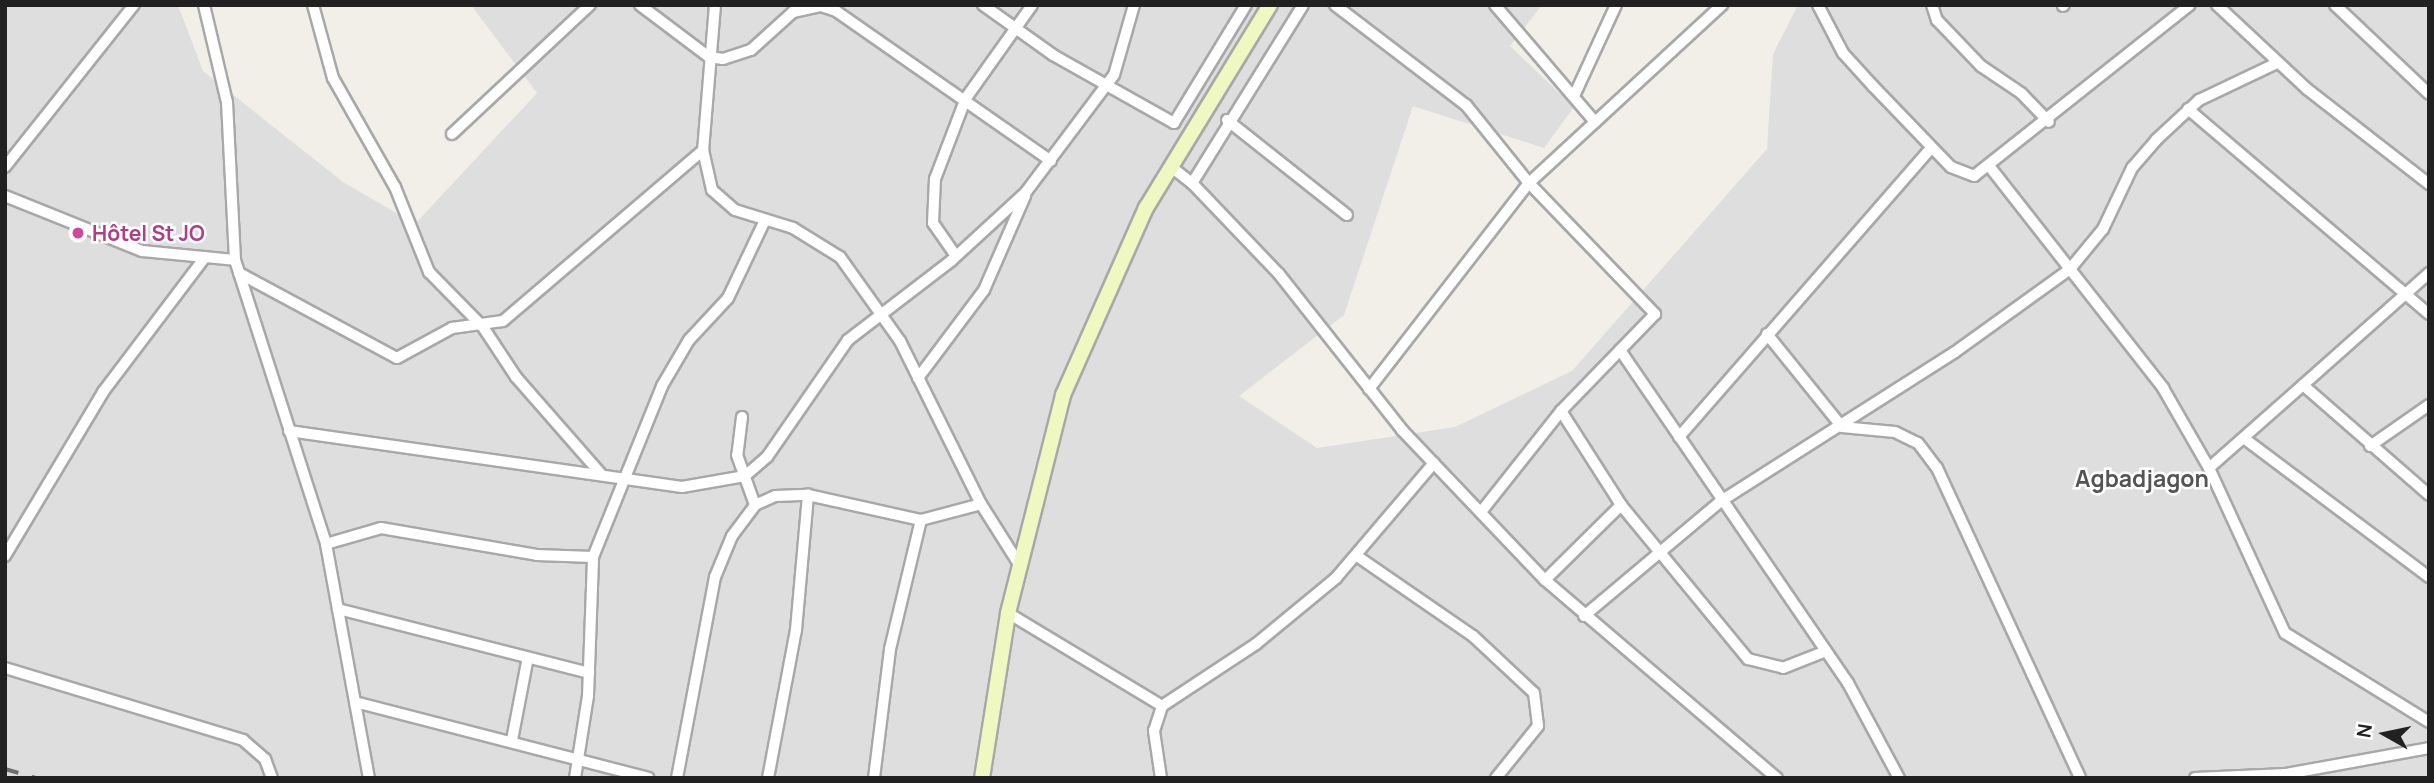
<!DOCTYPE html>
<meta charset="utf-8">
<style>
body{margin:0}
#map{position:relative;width:2434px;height:783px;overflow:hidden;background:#f1efe8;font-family:Manrope,sans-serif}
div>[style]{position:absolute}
.residential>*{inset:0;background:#dfdede}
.roads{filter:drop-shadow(2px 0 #a8a8a8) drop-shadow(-2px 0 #a8a8a8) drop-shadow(0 2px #a8a8a8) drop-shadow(0 -2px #a8a8a8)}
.minor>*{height:10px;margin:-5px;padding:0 5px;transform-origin:5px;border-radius:5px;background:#fff}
.secondary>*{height:14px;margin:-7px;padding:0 7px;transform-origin:7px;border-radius:7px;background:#eef8c0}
.rail>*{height:3.5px;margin-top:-1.75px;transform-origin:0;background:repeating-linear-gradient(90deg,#6f6f6f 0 14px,transparent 0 28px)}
.dots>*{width:19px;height:19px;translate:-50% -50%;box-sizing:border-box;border:4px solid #fff;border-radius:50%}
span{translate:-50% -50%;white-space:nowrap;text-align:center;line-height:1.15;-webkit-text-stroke:5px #fff;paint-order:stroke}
.hotel-label{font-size:21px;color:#b23c85;font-weight:700}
.left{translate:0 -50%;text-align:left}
.neighbourhood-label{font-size:23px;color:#545454;font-weight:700}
.frame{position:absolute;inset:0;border:7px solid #212121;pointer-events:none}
.north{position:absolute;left:2350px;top:699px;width:70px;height:70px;-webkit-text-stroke:5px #fff;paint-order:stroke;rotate:279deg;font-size:19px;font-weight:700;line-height:28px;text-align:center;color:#212121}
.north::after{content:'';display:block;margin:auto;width:24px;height:32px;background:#212121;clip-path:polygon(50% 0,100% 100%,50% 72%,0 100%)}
</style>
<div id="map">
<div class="residential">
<i style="clip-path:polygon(5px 5px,178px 5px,203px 71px,343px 182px,415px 224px,537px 93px,471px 5px,1542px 5px,1510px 46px,1574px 107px,1544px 148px,1413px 106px,1344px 315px,1239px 396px,1317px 448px,1455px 427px,1572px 371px,1767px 149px,1773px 54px,1798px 5px,2429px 5px,2429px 778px,5px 778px)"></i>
</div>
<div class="roads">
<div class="minor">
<i style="left:204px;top:5px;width:100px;rotate:76.7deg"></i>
<i style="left:227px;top:102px;width:158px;rotate:87.1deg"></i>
<i style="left:235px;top:260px;width:298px;rotate:72.2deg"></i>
<i style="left:326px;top:544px;width:238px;rotate:79.6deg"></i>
<i style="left:313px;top:5px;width:76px;rotate:74.7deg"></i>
<i style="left:333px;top:78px;width:125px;rotate:60.4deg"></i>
<i style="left:395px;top:187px;width:92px;rotate:68.2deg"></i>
<i style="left:429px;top:272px;width:77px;rotate:45.5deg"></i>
<i style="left:483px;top:327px;width:60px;rotate:56.6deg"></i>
<i style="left:516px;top:377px;width:128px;rotate:48.8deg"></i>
<i style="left:640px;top:5px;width:86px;rotate:37deg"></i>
<i style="left:709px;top:57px;width:14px;rotate:8deg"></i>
<i style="left:723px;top:59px;width:29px;rotate:-18deg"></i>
<i style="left:751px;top:50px;width:57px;rotate:-42.1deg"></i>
<i style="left:793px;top:12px;width:29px;rotate:-12deg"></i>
<i style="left:821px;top:6px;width:16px;rotate:18deg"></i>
<i style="left:836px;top:11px;width:262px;rotate:34.9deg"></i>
<i style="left:715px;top:5px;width:145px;rotate:94.7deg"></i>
<i style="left:703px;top:150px;width:41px;rotate:77.3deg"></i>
<i style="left:712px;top:190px;width:30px;rotate:41deg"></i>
<i style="left:735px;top:210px;width:61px;rotate:17.2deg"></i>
<i style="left:793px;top:228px;width:55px;rotate:31.7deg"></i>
<i style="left:840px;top:257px;width:103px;rotate:54.5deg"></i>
<i style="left:900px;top:341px;width:182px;rotate:63.6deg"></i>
<i style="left:981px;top:504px;width:71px;rotate:57.7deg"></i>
<i style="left:983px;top:5px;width:86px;rotate:35.5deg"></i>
<i style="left:1053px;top:55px;width:139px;rotate:29.3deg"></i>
<i style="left:1174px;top:123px;width:138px;rotate:-58.6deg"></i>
<i style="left:1303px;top:5px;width:210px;rotate:121.9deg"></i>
<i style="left:1192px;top:183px;width:126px;rotate:46.3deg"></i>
<i style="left:1279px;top:274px;width:199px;rotate:51.7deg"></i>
<i style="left:1402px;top:430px;width:207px;rotate:46.4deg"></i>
<i style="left:1545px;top:580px;width:305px;rotate:40.5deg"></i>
<i style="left:1335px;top:5px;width:165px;rotate:37.4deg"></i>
<i style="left:1466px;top:105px;width:100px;rotate:51.1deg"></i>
<i style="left:1529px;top:183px;width:182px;rotate:46.1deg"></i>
<i style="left:1655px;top:314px;width:135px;rotate:134.1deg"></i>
<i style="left:1561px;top:411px;width:129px;rotate:128.4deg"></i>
<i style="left:1495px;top:5px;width:154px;rotate:49.5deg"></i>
<i style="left:1818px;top:5px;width:54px;rotate:62.5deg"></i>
<i style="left:1843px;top:53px;width:45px;rotate:47.7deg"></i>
<i style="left:1873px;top:86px;width:112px;rotate:46.1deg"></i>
<i style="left:1951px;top:167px;width:25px;rotate:21deg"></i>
<i style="left:1974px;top:176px;width:275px;rotate:-38.4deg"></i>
<i style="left:1932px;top:5px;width:16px;rotate:72deg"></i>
<i style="left:1937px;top:20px;width:64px;rotate:46.3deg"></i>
<i style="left:1981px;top:66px;width:48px;rotate:34deg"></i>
<i style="left:2021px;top:93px;width:40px;rotate:46deg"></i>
<i style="left:2217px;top:5px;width:123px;rotate:43deg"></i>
<i style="left:2307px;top:89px;width:155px;rotate:37.9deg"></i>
<i style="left:2335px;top:5px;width:129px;rotate:43.4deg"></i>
<i style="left:2063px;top:6px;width:1px;rotate:-45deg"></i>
<i style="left:1574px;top:96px;width:100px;rotate:-65.2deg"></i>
<i style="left:2188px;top:109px;width:316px;rotate:40.4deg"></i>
<i style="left:1227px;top:120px;width:153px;rotate:38.4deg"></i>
<i style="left:452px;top:134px;width:189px;rotate:-43.1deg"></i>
<i style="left:1170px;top:166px;width:28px;rotate:38deg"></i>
<i style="left:5px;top:167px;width:207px;rotate:-51.5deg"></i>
<i style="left:1990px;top:167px;width:281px;rotate:51.9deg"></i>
<i style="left:2163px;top:388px;width:92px;rotate:60.1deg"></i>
<i style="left:2209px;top:468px;width:182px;rotate:65.3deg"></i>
<i style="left:2285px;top:633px;width:169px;rotate:31.7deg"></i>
<i style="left:5px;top:196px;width:148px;rotate:21.9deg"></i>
<i style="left:142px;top:251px;width:93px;rotate:5.5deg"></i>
<i style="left:956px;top:256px;width:40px;rotate:-124.9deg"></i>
<i style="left:933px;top:223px;width:44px;rotate:-87.4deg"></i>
<i style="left:935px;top:179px;width:87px;rotate:-69.1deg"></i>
<i style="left:966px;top:98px;width:114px;rotate:-54.6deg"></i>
<i style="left:239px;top:273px;width:179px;rotate:28.3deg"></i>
<i style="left:397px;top:358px;width:63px;rotate:-28.6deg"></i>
<i style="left:452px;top:328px;width:51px;rotate:-7.8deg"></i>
<i style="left:503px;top:321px;width:263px;rotate:-40.5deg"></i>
<i style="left:1767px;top:334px;width:119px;rotate:51.1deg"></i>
<i style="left:1842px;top:427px;width:53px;rotate:5.4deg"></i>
<i style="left:1895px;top:432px;width:25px;rotate:26deg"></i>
<i style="left:1918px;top:443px;width:31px;rotate:53deg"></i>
<i style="left:1937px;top:468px;width:341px;rotate:65.2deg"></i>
<i style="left:1620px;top:350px;width:404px;rotate:55.6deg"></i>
<i style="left:1848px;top:683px;width:108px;rotate:61.8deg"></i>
<i style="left:918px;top:378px;width:110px;rotate:-53.1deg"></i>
<i style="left:984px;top:290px;width:103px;rotate:-66.4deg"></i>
<i style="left:2303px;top:385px;width:169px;rotate:-41.6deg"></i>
<i style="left:1369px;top:389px;width:261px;rotate:-52.2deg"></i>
<i style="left:1529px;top:183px;width:263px;rotate:-42.7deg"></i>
<i style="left:1561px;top:411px;width:112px;rotate:57.4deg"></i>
<i style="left:1621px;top:505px;width:200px;rotate:50.5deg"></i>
<i style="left:1748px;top:659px;width:36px;rotate:14deg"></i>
<i style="left:1783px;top:668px;width:46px;rotate:-21.6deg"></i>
<i style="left:742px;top:417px;width:38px;rotate:97deg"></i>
<i style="left:737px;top:455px;width:53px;rotate:70.2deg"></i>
<i style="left:289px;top:431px;width:397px;rotate:8.1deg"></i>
<i style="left:682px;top:487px;width:64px;rotate:-9.9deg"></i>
<i style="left:745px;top:476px;width:29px;rotate:-41deg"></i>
<i style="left:767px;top:457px;width:142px;rotate:-55.3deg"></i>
<i style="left:848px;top:340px;width:130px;rotate:-37.5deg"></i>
<i style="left:951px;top:261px;width:102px;rotate:-42.6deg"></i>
<i style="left:1026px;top:192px;width:146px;rotate:-53.1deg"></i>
<i style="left:1114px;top:75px;width:73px;rotate:-74.1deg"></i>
<i style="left:1679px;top:437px;width:383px;rotate:-48.9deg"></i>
<i style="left:2245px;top:439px;width:230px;rotate:36.9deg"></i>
<i style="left:2370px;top:446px;width:72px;rotate:-34.8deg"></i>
<i style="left:2209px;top:468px;width:125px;rotate:-41.4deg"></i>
<i style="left:2303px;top:385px;width:167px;rotate:41.1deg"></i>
<i style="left:326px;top:544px;width:57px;rotate:-16.2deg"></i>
<i style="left:381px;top:528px;width:158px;rotate:9.8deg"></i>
<i style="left:537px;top:555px;width:56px;rotate:2deg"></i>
<i style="left:5px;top:556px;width:191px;rotate:-59.1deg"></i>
<i style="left:103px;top:392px;width:169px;rotate:-52.9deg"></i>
<i style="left:1357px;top:556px;width:141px;rotate:34.6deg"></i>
<i style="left:1473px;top:636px;width:83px;rotate:43.1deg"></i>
<i style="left:1534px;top:693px;width:33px;rotate:83deg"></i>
<i style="left:1538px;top:726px;width:67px;rotate:128.9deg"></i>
<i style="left:1545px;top:580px;width:107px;rotate:-44.6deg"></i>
<i style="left:338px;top:609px;width:259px;rotate:14.3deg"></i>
<i style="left:1008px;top:613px;width:180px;rotate:31.1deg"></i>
<i style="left:1584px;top:616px;width:179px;rotate:-40deg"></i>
<i style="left:1721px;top:501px;width:277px;rotate:-32.5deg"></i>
<i style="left:1955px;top:352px;width:142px;rotate:-35.8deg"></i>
<i style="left:2070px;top:269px;width:52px;rotate:-50.5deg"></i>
<i style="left:2103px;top:229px;width:68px;rotate:-64.6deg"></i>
<i style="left:2132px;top:168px;width:37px;rotate:-49deg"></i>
<i style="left:2156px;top:140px;width:59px;rotate:-42.9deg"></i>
<i style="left:2199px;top:100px;width:86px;rotate:-25.4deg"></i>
<i style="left:5px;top:668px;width:249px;rotate:16.8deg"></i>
<i style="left:243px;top:740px;width:29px;rotate:41deg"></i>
<i style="left:265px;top:759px;width:20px;rotate:70deg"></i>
<i style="left:355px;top:702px;width:303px;rotate:14.5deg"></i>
<i style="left:512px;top:740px;width:79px;rotate:-79.1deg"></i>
<i style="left:575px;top:778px;width:83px;rotate:-81deg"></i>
<i style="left:588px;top:696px;width:139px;rotate:-87.9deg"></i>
<i style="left:593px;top:557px;width:184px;rotate:-68deg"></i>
<i style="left:662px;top:386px;width:53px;rotate:-59.6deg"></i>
<i style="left:689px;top:340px;width:57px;rotate:-47.1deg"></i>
<i style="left:728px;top:298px;width:86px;rotate:-64.6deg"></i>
<i style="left:677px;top:778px;width:205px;rotate:-79.3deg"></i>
<i style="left:715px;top:577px;width:44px;rotate:-67.5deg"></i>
<i style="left:732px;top:536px;width:39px;rotate:-53deg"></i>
<i style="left:755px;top:505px;width:22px;rotate:-24deg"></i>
<i style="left:775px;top:496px;width:33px;rotate:-2deg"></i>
<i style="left:808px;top:495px;width:116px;rotate:12.5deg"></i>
<i style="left:921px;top:520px;width:62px;rotate:-14.9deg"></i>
<i style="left:768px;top:778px;width:151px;rotate:-79.3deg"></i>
<i style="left:796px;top:630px;width:136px;rotate:-84.9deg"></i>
<i style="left:874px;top:778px;width:130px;rotate:-82.9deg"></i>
<i style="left:890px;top:649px;width:133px;rotate:-76.5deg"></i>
<i style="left:1161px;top:778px;width:48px;rotate:-98.5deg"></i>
<i style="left:1154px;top:731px;width:26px;rotate:-72deg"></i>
<i style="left:1162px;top:706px;width:113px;rotate:-33.4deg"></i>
<i style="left:1256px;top:644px;width:104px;rotate:-39.5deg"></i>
<i style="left:1336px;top:578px;width:151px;rotate:-49.6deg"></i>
<i style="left:2195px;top:778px;width:91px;rotate:-2.5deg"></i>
<i style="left:2286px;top:774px;width:145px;rotate:-10.3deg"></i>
</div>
<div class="secondary">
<i style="left:982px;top:778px;width:167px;rotate:-81deg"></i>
<i style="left:1008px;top:613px;width:225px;rotate:-75.8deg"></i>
<i style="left:1063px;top:395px;width:205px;rotate:-66.1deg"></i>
<i style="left:1146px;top:208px;width:238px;rotate:-58.6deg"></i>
</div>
</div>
<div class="rail">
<i style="left:5px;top:769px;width:32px;rotate:16deg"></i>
</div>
<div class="dots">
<i style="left:78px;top:233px;background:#d1479c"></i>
</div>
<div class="hotel-label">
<span class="left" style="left:92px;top:233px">Hôtel St JO</span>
</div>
<div class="neighbourhood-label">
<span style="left:2142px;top:478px">Agbadjagon</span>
</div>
<div class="frame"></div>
<div class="north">N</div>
</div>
